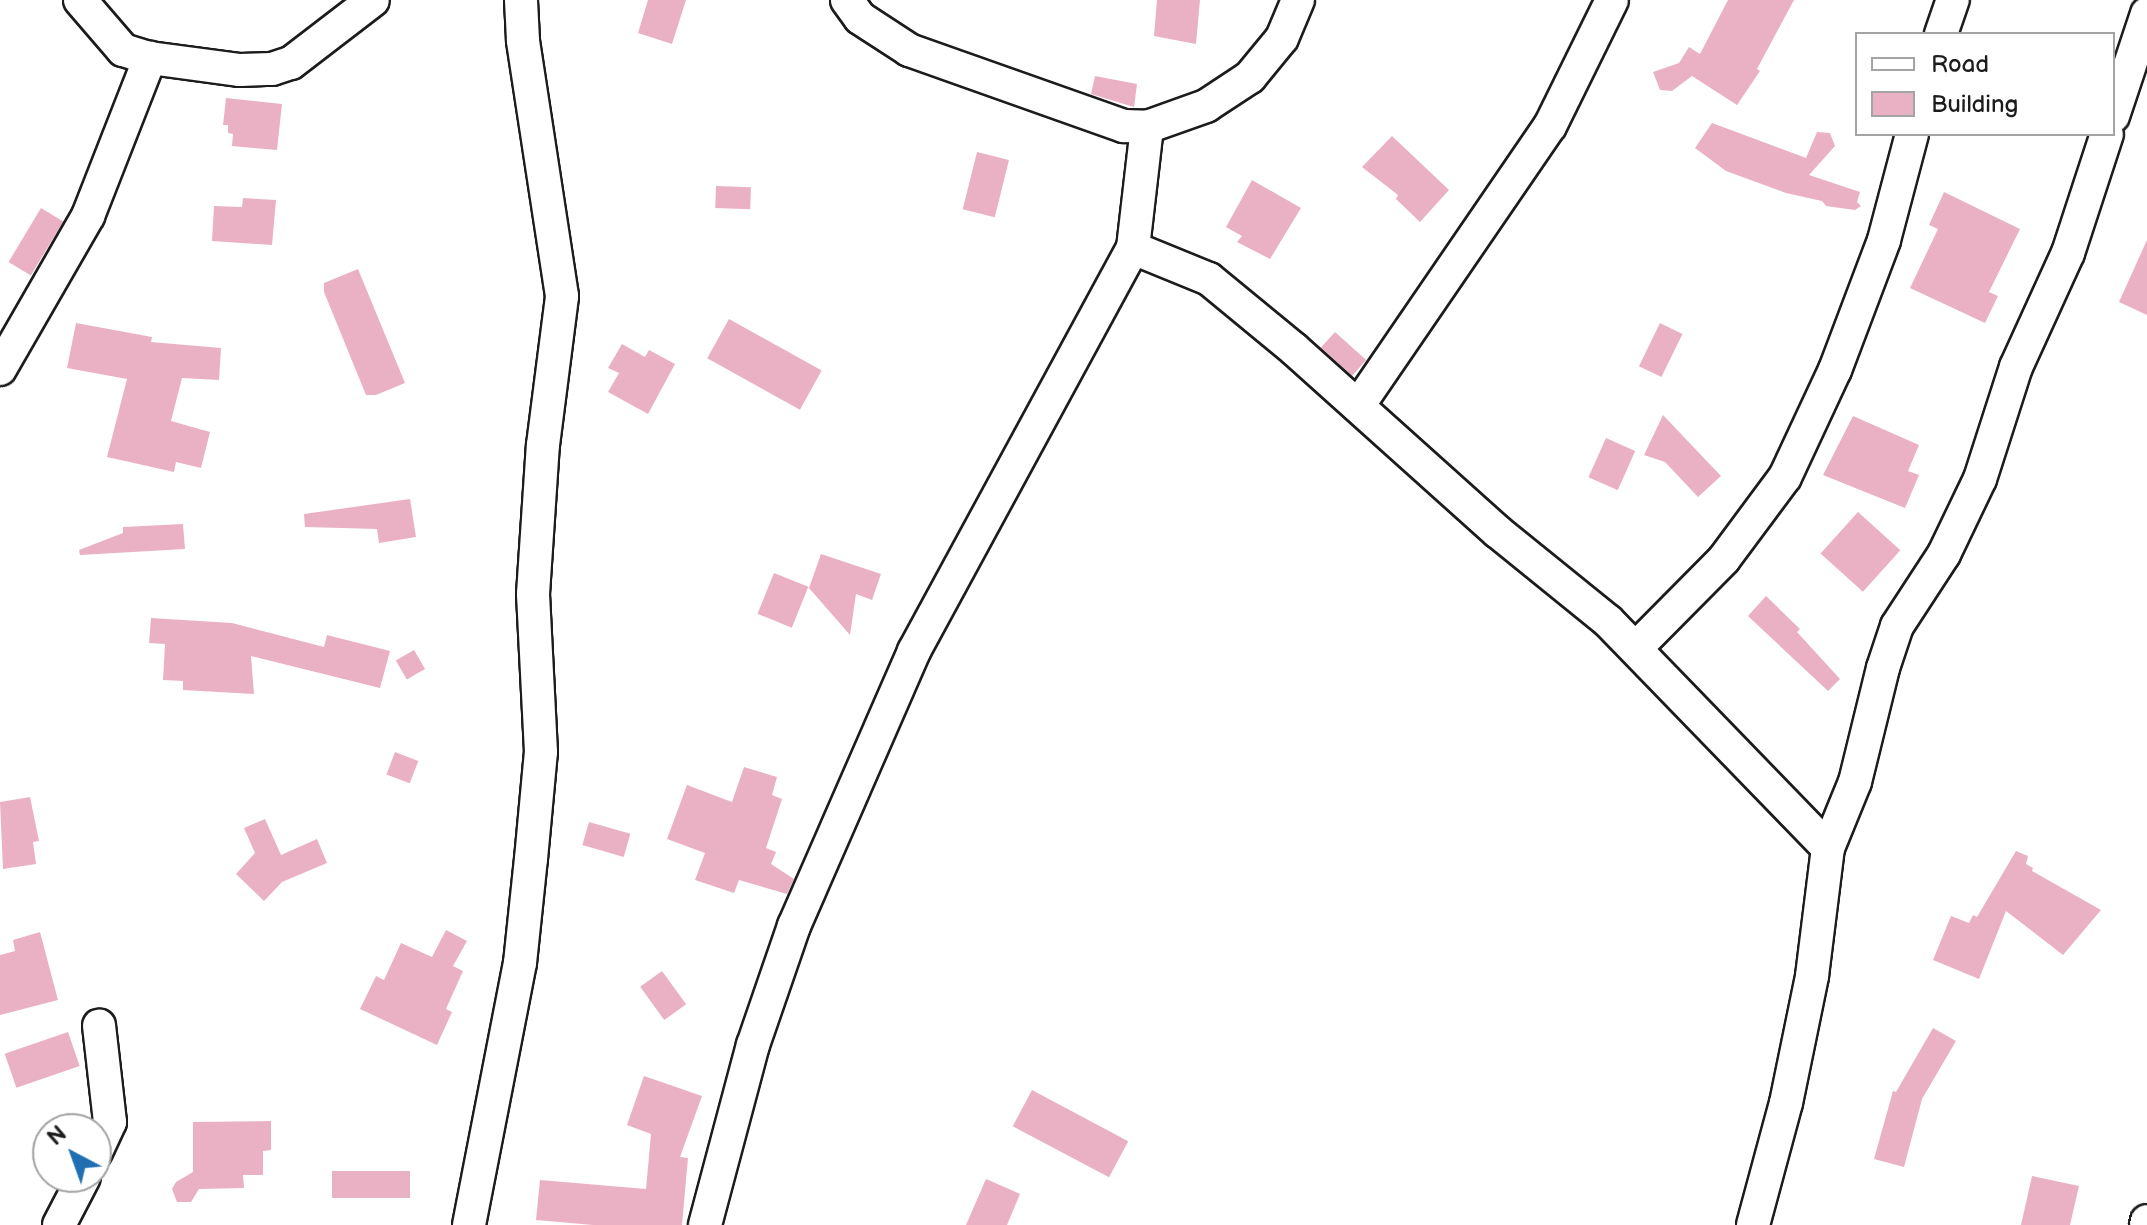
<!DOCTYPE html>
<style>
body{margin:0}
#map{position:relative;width:2147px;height:1225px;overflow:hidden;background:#fff;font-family:"Balsamiq Sans",sans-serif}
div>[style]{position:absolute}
.building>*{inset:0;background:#eab1c5;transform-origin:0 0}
.roads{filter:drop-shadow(2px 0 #1c1c1c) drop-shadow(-2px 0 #1c1c1c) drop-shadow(0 2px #1c1c1c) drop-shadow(0 -2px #1c1c1c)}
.street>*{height:32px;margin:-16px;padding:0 16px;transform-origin:16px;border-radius:16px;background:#fff}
span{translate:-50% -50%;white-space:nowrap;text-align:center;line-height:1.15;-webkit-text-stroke:8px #fff;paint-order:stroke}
.legend{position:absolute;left:1855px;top:32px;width:260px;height:104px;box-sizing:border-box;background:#fff;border:2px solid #a4a4a4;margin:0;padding:10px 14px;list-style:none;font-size:24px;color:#1c1c1c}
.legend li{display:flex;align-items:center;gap:16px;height:40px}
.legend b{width:40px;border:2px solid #a4a4a4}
.north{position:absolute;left:32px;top:1113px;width:80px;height:80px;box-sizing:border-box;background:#fff;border:2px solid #a4a4a4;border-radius:50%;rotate:319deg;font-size:22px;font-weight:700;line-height:32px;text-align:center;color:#1c1c1c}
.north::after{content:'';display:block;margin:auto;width:28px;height:36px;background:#1f6fb2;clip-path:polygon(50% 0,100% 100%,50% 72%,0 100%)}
</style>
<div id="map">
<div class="building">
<i style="clip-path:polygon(648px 0,686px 0,672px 44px,638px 33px)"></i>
<i style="clip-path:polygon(1157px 0,1200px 0,1196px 44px,1154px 36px)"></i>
<i style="clip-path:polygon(1728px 0,1794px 0,1757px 69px,1760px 71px,1737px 105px,1692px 76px,1672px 91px,1660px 90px,1653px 72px,1679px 63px,1689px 47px,1700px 54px)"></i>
<i style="clip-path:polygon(1095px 76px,1137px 84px,1134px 107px,1091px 94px)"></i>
<i style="clip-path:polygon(226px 98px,282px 104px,277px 150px,232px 146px,233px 134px,228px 133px,228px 125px,223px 125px)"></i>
<i style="clip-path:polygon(1712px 123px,1806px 158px,1817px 132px,1830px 133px,1835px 146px,1809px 175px,1860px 192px,1857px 202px,1861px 206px,1855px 210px,1826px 206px,1822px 201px,1786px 193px,1726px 171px,1695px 148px)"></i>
<i style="clip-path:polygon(1392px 136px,1449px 190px,1420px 222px,1396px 199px,1398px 195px,1362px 167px)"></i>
<i style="left:977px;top:152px;width:33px;height:59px;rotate:14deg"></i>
<i style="clip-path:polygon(1252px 180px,1301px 208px,1270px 259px,1237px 242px,1242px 236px,1226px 227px)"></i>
<i style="left:716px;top:186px;width:35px;height:22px;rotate:2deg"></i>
<i style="clip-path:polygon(1944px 192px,2020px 229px,1989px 292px,1998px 296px,1985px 323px,1910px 288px,1938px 229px,1929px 225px)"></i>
<i style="clip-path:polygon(243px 198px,276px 200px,272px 245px,212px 241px,214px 206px,242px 207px)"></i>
<i style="left:41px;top:208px;width:26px;height:63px;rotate:31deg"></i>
<i style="clip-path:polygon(2147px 240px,2147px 315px,2119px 302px)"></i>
<i style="clip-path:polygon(358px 269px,405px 383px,376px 395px,366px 395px,324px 292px,324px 283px)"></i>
<i style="left:729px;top:319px;width:106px;height:45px;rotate:29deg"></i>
<i style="clip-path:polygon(76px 323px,152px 337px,151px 342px,221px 348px,219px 380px,182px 378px,171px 421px,210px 432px,201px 468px,176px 462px,174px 472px,107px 457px,127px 379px,67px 368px)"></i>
<i style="left:1660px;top:323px;width:25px;height:48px;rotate:26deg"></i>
<i style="left:1335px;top:332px;width:42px;height:21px;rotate:42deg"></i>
<i style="clip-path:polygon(622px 344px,645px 357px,649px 350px,675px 364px,648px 414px,608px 392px,619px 373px,608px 368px)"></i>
<i style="clip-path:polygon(1663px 415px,1721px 476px,1698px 497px,1665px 462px,1644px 455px)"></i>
<i style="clip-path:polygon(1853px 416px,1919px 445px,1908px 471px,1919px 475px,1905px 508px,1823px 475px)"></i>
<i style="left:1606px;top:438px;width:32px;height:43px;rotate:24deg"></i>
<i style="clip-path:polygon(410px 499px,416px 537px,379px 543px,377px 529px,305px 527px,304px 514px)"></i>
<i style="left:1858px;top:512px;width:57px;height:56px;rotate:42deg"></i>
<i style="clip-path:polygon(183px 524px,185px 549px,80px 555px,79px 550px,123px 533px,123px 527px)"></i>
<i style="clip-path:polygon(821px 554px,881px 574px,872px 600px,856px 594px,850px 635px,809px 588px)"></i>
<i style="left:774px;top:573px;width:37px;height:44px;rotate:22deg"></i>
<i style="clip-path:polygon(1766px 596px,1800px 629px,1797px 632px,1840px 679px,1828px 691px,1748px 616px)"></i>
<i style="clip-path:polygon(151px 618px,232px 623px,324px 647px,327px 635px,390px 651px,380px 688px,251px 656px,254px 694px,183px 690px,183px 681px,163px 680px,165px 644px,149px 643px)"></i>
<i style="left:414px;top:650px;width:22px;height:21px;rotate:60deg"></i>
<i style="left:395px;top:752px;width:25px;height:24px;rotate:21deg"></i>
<i style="clip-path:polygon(744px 767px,777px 777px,772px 795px,782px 799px,766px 848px,776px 852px,771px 864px,794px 879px,787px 894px,739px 880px,734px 893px,695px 880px,705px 853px,667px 839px,687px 785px,732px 802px)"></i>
<i style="clip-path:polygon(30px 797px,39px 841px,33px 842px,36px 864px,3px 869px,0 802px)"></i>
<i style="clip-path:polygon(265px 819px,281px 855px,317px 839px,327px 863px,282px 882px,264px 901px,236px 874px,255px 853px,244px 828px)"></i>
<i style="left:589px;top:822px;width:43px;height:24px;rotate:16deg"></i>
<i style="clip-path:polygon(2016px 851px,2028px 856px,2026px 864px,2033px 868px,2032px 871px,2101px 910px,2063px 955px,2006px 911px,1979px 979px,1933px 960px,1951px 916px,1969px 923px,1973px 915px,1977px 917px)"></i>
<i style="clip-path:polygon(446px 930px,467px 941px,453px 966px,463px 971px,446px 1009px,452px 1012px,437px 1045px,360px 1009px,376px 976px,384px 980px,401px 943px,432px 957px)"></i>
<i style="clip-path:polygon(40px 932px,58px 1000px,0 1015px,0 955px,15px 951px,13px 940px)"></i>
<i style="left:662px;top:971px;width:41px;height:27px;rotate:54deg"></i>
<i style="clip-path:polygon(1933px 1028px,1956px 1041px,1922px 1099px,1904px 1167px,1874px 1159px,1893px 1091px,1896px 1092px)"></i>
<i style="left:68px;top:1032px;width:36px;height:67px;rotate:71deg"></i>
<i style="clip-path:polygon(644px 1076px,702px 1096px,680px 1157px,688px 1158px,682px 1225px,593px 1225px,536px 1220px,540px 1180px,646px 1189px,651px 1134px,627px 1125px)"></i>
<i style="left:1032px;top:1090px;width:109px;height:41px;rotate:28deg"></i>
<i style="clip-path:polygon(271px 1121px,271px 1150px,263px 1151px,263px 1175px,243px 1175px,244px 1188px,199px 1189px,191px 1202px,177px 1202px,172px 1189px,176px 1182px,193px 1172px,193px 1122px)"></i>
<i style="left:410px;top:1171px;width:27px;height:78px;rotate:90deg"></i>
<i style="clip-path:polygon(2032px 1176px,2079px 1186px,2070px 1225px,2021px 1225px)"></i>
<i style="clip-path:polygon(986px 1179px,1020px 1194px,1007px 1225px,966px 1225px)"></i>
</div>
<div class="roads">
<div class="street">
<i style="left:80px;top:0;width:66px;rotate:49.3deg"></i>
<i style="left:123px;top:50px;width:28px;rotate:17deg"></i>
<i style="left:150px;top:58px;width:91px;rotate:7.6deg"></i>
<i style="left:240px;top:70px;width:32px;rotate:-2deg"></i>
<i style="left:272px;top:69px;width:20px;rotate:-18deg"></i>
<i style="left:291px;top:63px;width:103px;rotate:-37.5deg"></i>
<i style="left:847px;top:0;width:22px;rotate:54deg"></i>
<i style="left:860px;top:18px;width:59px;rotate:33.1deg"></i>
<i style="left:909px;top:50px;width:228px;rotate:19.5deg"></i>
<i style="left:1124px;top:126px;width:23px;rotate:2deg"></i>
<i style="left:1147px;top:127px;width:63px;rotate:-19.6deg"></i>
<i style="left:1206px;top:106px;width:53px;rotate:-33.4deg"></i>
<i style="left:1250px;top:77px;width:50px;rotate:-50.6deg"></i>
<i style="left:1282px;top:38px;width:41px;rotate:-67.2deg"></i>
<i style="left:1941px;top:34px;width:36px;rotate:-71deg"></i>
<i style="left:2113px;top:116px;width:108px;rotate:-71.6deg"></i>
<i style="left:1133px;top:248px;width:82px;rotate:22.2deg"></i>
<i style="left:1209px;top:279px;width:110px;rotate:39.5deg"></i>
<i style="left:1294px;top:349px;width:274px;rotate:41.9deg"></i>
<i style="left:1498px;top:532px;width:141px;rotate:39deg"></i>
<i style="left:1608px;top:621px;width:316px;rotate:45.9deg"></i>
<i style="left:0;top:369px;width:177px;rotate:-60.1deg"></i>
<i style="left:88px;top:216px;width:170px;rotate:-68.6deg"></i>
<i style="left:1358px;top:406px;width:340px;rotate:-55.6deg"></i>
<i style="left:1550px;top:126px;width:140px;rotate:-63.8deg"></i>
<i style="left:1636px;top:648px;width:125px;rotate:-45.3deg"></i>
<i style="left:1724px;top:559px;width:102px;rotate:-53.4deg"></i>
<i style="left:1785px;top:477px;width:118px;rotate:-65deg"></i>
<i style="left:1835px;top:370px;width:139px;rotate:-69.3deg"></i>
<i style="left:1884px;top:240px;width:110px;rotate:-75.2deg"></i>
<i style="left:96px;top:1152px;width:33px;rotate:-65deg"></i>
<i style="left:110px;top:1122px;width:97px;rotate:-96.5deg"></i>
<i style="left:59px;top:1225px;width:54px;rotate:-62.5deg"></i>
<i style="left:469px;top:1225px;width:267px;rotate:-79deg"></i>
<i style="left:520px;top:963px;width:105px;rotate:-84deg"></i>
<i style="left:531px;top:859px;width:107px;rotate:-84.7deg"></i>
<i style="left:541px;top:752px;width:158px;rotate:-92.9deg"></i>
<i style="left:533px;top:594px;width:149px;rotate:-86.2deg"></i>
<i style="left:543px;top:445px;width:150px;rotate:-82.7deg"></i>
<i style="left:562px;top:296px;width:259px;rotate:-98.7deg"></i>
<i style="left:523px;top:40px;width:40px;rotate:-92.9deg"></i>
<i style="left:705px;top:1225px;width:186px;rotate:-75.1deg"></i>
<i style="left:753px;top:1045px;width:126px;rotate:-71deg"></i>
<i style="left:794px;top:926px;width:300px;rotate:-66.4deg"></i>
<i style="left:914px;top:651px;width:459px;rotate:-61.5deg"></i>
<i style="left:1133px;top:248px;width:122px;rotate:-83.4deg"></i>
<i style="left:1753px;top:1225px;width:126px;rotate:-74.9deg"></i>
<i style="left:1786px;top:1103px;width:130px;rotate:-78.4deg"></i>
<i style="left:1812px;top:976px;width:129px;rotate:-82.9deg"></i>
<i style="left:1828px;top:848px;width:71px;rotate:-67.8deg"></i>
<i style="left:1855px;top:782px;width:117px;rotate:-76.2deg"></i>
<i style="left:1883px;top:668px;width:44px;rotate:-71.6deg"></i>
<i style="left:1897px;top:626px;width:86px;rotate:-56.9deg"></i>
<i style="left:1944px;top:554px;width:83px;rotate:-64.4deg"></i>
<i style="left:1980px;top:479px;width:118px;rotate:-72.2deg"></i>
<i style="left:2016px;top:367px;width:125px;rotate:-65.5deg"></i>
<i style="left:2068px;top:253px;width:125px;rotate:-71.9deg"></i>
<i style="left:2146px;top:1225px;width:4px;rotate:-76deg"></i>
</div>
</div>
<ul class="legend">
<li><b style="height:10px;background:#fff"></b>Road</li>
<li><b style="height:22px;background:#eab1c5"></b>Building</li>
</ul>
<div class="north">N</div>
</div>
